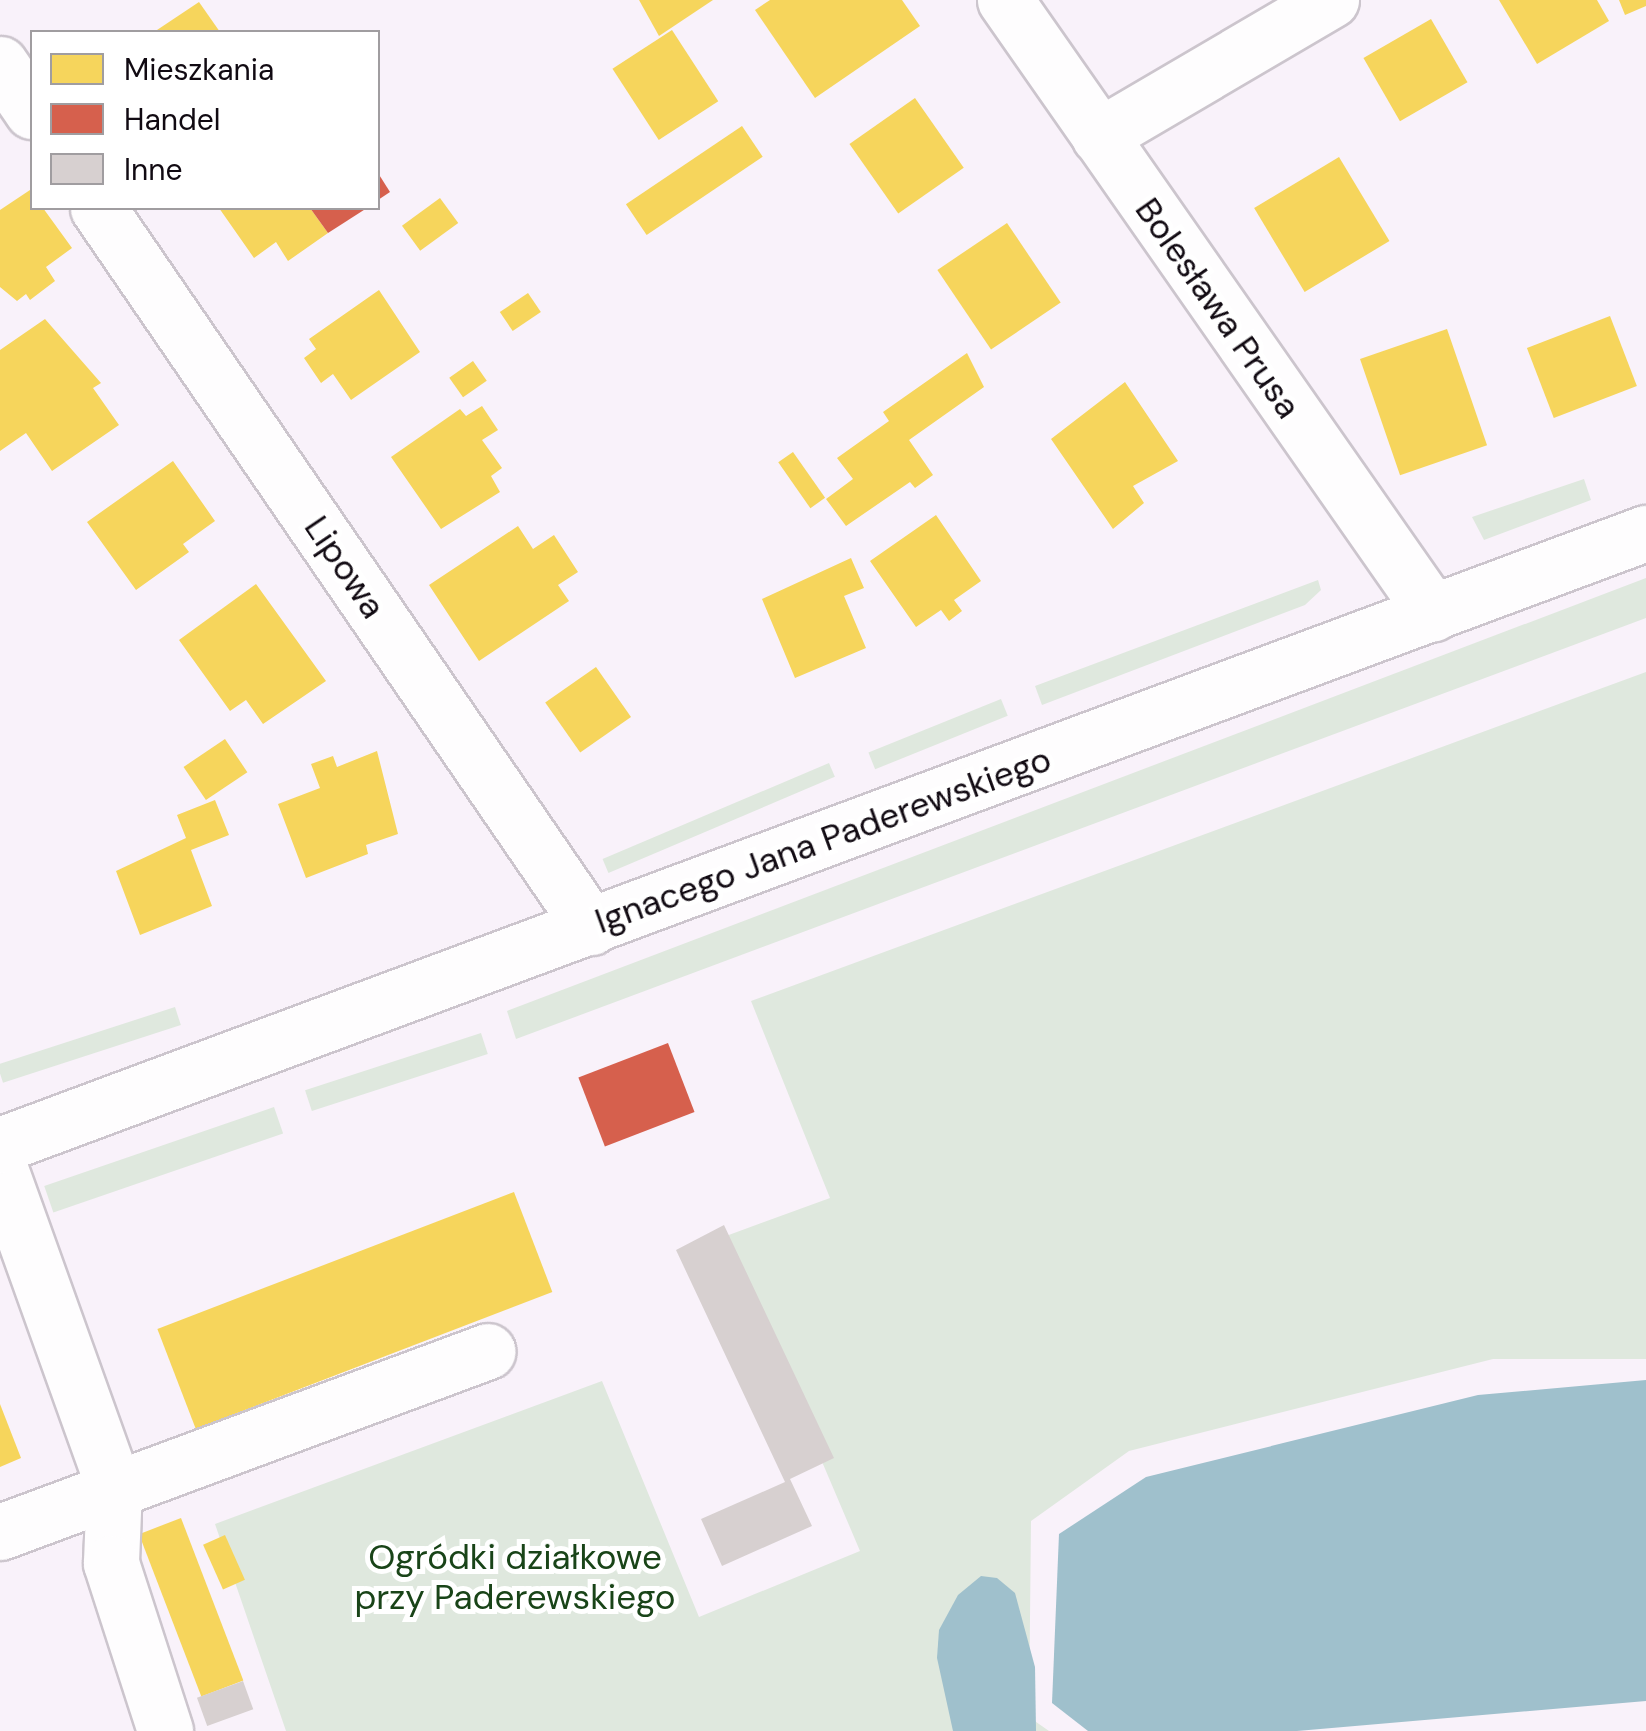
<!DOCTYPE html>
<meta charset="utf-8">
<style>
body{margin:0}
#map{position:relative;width:1646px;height:1731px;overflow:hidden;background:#f9f2fa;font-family:"DM Sans",sans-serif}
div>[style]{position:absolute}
.green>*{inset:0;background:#dfe8de;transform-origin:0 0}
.water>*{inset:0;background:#9fc0cc}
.homes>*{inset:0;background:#f6d55c;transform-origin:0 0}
.shops>*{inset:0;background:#d6604d;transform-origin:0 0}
.building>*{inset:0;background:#d7d0d0;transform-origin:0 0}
.roads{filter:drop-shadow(2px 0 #ccc5cd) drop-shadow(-2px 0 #ccc5cd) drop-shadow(0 2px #ccc5cd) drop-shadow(0 -2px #ccc5cd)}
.minor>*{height:55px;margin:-27.5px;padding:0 27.5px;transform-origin:27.5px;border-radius:27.5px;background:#fefdfe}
.major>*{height:55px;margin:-27.5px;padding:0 27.5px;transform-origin:27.5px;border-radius:27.5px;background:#fefdfe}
span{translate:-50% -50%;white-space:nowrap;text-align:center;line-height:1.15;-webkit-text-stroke:10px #fff;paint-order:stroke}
.street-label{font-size:35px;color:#110a12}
.park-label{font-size:35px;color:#194418}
.legend{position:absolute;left:30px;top:30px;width:350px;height:180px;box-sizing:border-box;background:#fff;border:2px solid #a09da0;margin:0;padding:12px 18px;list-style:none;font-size:30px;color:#110a12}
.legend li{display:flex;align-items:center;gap:20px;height:50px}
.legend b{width:50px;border:2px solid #a09da0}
</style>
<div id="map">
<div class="green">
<i style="clip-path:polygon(1584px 479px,1591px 500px,1484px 540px,1472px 517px)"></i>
<i style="clip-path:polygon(1646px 578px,1646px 618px,516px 1039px,507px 1011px)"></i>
<i style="clip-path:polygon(1318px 580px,1321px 590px,1305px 605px,1042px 705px,1035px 686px)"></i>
<i style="clip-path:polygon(1646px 672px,1646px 1359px,1493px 1359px,1129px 1451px,1031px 1521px,1029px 1717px,1049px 1731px,286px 1731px,215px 1524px,602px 1381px,699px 1617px,860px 1551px,726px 1236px,830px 1198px,751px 1001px)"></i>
<i style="left:1001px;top:699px;width:18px;height:143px;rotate:68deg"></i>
<i style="left:829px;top:763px;width:15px;height:246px;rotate:67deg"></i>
<i style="left:175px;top:1007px;width:19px;height:187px;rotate:72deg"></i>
<i style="left:481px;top:1033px;width:22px;height:185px;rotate:72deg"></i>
<i style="left:274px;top:1107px;width:28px;height:243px;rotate:71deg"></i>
</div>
<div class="water">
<i style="clip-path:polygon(1646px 1380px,1646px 1701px,1297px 1731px,1088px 1731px,1052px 1703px,1059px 1534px,1146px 1477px,1478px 1395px)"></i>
<i style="clip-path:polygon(981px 1576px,997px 1578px,1015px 1593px,1035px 1667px,1036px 1731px,953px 1731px,937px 1658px,939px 1630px,958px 1595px)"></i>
</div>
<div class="homes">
<i style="clip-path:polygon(639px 0,713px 0,659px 36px)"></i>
<i style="clip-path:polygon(770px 0,902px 0,920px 26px,815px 98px,755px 10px)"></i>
<i style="clip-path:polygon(1499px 0,1597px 0,1609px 21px,1537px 64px)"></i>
<i style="clip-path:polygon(1619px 0,1646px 0,1646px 6px,1625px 15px)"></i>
<i style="clip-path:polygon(199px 2px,220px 32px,154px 32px)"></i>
<i style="left:1431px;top:19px;width:73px;height:78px;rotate:60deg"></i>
<i style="left:672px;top:30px;width:85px;height:71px;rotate:57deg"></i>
<i style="left:915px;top:98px;width:85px;height:80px;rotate:55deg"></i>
<i style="left:742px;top:126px;width:37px;height:140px;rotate:56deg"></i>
<i style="left:1339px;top:157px;width:98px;height:99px;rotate:59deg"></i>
<i style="clip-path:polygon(30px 190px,32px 208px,43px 208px,72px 248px,46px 267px,55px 281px,30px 300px,26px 294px,17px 301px,0 287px,0 210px)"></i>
<i style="left:440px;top:198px;width:31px;height:47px;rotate:54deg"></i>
<i style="clip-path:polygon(219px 208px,310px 208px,328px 233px,288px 261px,276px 242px,254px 258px)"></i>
<i style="left:1007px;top:223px;width:96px;height:84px;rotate:56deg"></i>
<i style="clip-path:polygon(379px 290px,420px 352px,351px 400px,333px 374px,321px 383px,304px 358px,316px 349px,309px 339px)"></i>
<i style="left:528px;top:293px;width:23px;height:34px;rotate:56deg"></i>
<i style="left:1610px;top:316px;width:75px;height:89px;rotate:69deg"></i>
<i style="clip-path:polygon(45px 319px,101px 383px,93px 388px,119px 425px,52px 471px,26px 433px,0 451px,0 350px)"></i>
<i style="left:1447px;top:329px;width:123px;height:92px;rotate:71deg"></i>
<i style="clip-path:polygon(967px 353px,984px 387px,909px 440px,933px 475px,915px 488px,910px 482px,846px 526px,826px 499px,853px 479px,837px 458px,889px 421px,883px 412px)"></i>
<i style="left:473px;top:361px;width:24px;height:29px;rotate:55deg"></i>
<i style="clip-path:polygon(1125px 382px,1178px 461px,1133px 486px,1144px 503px,1113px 529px,1051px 439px)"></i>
<i style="clip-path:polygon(482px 406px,498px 430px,482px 440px,502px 468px,491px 476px,500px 492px,441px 529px,391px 457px,460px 409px,466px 416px)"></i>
<i style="left:793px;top:452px;width:56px;height:18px;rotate:55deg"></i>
<i style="clip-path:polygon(173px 461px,215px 521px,183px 544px,189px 552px,136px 590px,87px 522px)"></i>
<i style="clip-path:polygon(936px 515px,981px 581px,954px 600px,962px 611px,949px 621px,941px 610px,916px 627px,870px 561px)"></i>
<i style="clip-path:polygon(518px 526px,533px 549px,554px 535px,578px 572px,558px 585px,569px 601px,479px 661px,429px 585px)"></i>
<i style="clip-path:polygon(851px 558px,864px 588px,844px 596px,866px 648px,795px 678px,762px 599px)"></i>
<i style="clip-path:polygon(256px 584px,326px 681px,263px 724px,246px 700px,230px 711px,179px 640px)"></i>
<i style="left:596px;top:667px;width:61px;height:62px;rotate:55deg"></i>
<i style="left:225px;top:739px;width:40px;height:50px;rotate:56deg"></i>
<i style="clip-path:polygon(377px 751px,398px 834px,366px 845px,368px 854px,306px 878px,278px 804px,320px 788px,311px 764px,333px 756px,337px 767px)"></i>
<i style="clip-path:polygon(215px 800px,229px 835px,191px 850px,212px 906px,140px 935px,116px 871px,186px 838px,177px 815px)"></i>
<i style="left:514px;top:1192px;width:107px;height:382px;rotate:69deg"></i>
<i style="clip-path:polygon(0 1404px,21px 1458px,0 1467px)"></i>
<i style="left:181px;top:1518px;width:174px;height:45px;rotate:69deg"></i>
<i style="left:225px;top:1535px;width:49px;height:24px;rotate:66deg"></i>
</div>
<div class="shops">
<i style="clip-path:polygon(378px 173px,390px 192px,378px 200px)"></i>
<i style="clip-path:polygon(310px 208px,367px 208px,328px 233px)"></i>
<i style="left:668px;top:1043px;width:74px;height:96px;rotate:69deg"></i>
</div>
<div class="building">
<i style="clip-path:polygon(724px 1225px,834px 1458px,790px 1479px,812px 1526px,722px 1566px,701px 1519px,785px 1482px,676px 1250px)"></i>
<i style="left:243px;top:1681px;width:30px;height:49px;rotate:70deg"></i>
</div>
<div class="roads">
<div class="minor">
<i style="left:1005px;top:0;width:748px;rotate:55.08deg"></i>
<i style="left:0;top:64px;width:57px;rotate:55.8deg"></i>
<i style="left:1099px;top:136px;width:269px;rotate:-30.4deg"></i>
<i style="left:98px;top:208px;width:872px;rotate:55.56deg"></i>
<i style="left:0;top:1169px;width:338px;rotate:70.3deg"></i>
<i style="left:114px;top:1487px;width:76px;rotate:92.3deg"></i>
<i style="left:111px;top:1563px;width:176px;rotate:72.1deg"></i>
<i style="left:0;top:1532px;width:520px;rotate:-20.35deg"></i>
</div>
<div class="major">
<i style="left:0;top:1145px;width:1756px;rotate:-20.4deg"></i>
</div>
</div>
<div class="street-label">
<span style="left:1218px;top:308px;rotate:55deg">Bolesława Prusa</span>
<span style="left:345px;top:567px;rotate:56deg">Lipowa</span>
<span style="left:823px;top:840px;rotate:-20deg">Ignacego Jana Paderewskiego</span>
</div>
<div class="park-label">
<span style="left:515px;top:1577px">Ogródki działkowe<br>przy Paderewskiego</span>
</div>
<ul class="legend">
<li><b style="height:28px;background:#f6d55c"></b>Mieszkania</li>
<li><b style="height:28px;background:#d6604d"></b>Handel</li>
<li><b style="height:28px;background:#d7d0d0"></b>Inne</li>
</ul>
</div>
